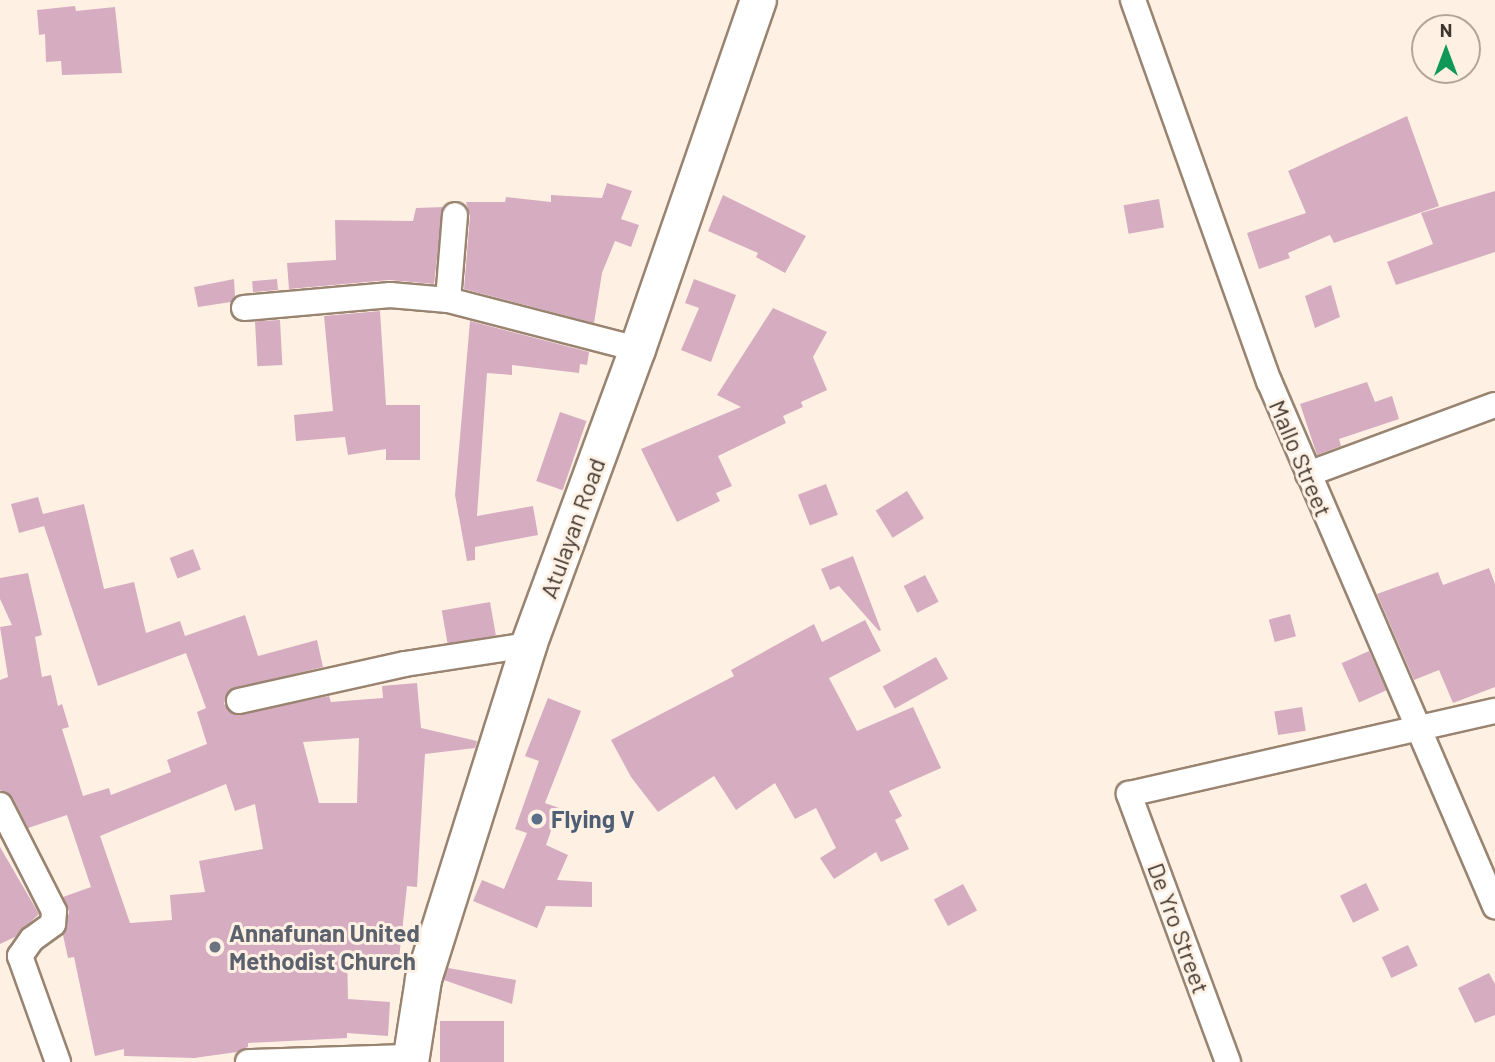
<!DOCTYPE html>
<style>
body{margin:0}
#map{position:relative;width:1495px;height:1062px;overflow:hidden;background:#fef1e4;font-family:Barlow,sans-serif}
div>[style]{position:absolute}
.building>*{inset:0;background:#d6acc1;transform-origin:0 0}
.roads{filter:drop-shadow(2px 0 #998471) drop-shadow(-2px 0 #998471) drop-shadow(0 2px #998471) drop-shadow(0 -2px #998471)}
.minor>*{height:24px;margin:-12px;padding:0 12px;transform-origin:12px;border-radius:12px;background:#fff}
.secondary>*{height:35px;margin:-17.5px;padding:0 17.5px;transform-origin:17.5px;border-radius:17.5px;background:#fff}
.dots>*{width:19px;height:19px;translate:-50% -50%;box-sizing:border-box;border:4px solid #fef1e4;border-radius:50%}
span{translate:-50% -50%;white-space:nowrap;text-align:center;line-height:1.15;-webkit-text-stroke:6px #fef1e4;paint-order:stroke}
.street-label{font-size:24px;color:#3f362e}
.service-label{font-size:24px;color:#4e5e75;font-weight:700}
.left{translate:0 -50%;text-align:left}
.worship-label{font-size:24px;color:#5b616d;font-weight:700}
.north{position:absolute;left:1411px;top:14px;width:70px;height:70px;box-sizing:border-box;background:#fef1e4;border:2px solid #b2a69b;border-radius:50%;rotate:0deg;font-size:19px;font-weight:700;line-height:28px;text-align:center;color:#3f362e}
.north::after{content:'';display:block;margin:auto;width:24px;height:32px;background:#0f9858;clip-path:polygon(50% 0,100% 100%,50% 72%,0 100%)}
</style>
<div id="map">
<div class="building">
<i style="clip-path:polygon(75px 6px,76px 11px,115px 7px,122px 73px,62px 75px,61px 61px,46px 62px,45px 34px,39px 35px,37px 10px)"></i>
<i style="clip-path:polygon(1407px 116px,1439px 206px,1334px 243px,1330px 235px,1288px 253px,1290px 258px,1259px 269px,1247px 233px,1306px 213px,1288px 171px)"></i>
<i style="clip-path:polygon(607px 183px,632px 191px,621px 219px,639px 225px,631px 247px,615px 241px,602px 273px,594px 323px,464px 289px,470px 216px,466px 202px,505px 202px,506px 197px,551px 202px,551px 195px,602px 198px)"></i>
<i style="clip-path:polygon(1495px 191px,1495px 252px,1396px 285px,1387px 262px,1433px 244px,1421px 213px)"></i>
<i style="clip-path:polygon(723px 195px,806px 236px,785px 273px,756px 257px,758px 253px,708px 231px)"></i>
<i style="left:1159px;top:199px;width:29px;height:36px;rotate:80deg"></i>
<i style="clip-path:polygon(443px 207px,434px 284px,389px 280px,289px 289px,287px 263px,336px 260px,335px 220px,413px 221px,416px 208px)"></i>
<i style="clip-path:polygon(234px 279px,235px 296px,231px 302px,198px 307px,194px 287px)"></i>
<i style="left:277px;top:279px;width:11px;height:25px;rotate:85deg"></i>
<i style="clip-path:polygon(694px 279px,736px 295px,711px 362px,681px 350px,699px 308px,685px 303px)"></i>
<i style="clip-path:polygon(1331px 285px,1340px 317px,1315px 328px,1305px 296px)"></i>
<i style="clip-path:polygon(773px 308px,827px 332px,813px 357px,827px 390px,801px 402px,803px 407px,783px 416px,786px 423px,718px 456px,732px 486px,716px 493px,720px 501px,677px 522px,641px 449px,741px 407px,717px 395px)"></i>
<i style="clip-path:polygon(380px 311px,386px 405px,420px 405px,420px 460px,386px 460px,386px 449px,348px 455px,345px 437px,296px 441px,294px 415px,333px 411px,324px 316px)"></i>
<i style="left:280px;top:320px;width:45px;height:25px;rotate:87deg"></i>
<i style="clip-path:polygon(470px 321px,589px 352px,587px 365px,580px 364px,579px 373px,512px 365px,512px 375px,487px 373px,477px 516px,533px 506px,538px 535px,475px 547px,475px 560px,467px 561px,455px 495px)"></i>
<i style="clip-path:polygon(1367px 382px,1375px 402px,1392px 396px,1399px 419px,1339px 439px,1341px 446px,1317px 455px,1300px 404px)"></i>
<i style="left:560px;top:412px;width:28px;height:73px;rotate:19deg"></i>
<i style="left:826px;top:484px;width:33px;height:30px;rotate:69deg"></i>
<i style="left:907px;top:491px;width:32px;height:37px;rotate:58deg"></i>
<i style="clip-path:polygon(evenodd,38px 497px,43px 514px,84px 504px,104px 589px,134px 582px,146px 633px,180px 621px,185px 636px,245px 615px,258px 656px,317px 640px,323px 667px,229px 690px,224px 704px,234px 715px,329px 696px,331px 702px,383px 698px,382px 686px,417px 683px,421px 728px,477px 741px,475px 748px,425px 754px,417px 887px,407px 886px,399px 959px,347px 953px,348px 999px,390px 1002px,388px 1036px,347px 1033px,347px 1038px,248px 1043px,248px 1047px,237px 1052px,194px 1058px,124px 1056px,124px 1049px,95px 1056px,74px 957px,68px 958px,63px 935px,69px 912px,63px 897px,91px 887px,67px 815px,28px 828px,13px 798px,0 790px,0 680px,8px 677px,0 627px,12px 625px,0 599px,0 578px,28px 573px,42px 635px,35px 637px,42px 677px,51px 675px,58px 706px,62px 704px,69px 727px,62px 729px,83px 796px,109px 788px,111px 795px,171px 772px,167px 760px,207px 744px,197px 712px,206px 708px,186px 653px,98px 686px,44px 526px,19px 533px,11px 504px,38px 497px,359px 738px,357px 803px,319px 803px,303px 742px,359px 738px,38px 497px,226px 784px,235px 811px,255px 804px,263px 849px,199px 861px,205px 892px,170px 895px,172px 920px,130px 923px,100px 836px,226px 784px)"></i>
<i style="left:193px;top:549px;width:22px;height:25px;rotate:69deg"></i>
<i style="clip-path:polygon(853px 556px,881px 630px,879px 631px,839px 586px,830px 590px,821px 569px)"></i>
<i style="clip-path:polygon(1489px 568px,1495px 584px,1495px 687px,1453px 703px,1439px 670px,1414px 680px,1377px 594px,1438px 572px,1443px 585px)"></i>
<i style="left:925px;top:575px;width:30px;height:24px;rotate:63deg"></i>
<i style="left:490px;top:602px;width:34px;height:49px;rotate:80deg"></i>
<i style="left:1290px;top:614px;width:23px;height:22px;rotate:75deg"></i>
<i style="clip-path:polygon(865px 620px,881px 651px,829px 678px,857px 731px,913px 707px,941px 768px,889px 791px,902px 816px,895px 820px,909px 849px,881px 862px,876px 852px,834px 879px,820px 858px,836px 848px,816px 808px,795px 819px,775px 783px,736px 810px,714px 776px,658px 812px,631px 777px,611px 740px,734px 676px,731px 670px,814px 624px,822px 642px)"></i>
<i style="left:1369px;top:651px;width:43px;height:30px;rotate:66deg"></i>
<i style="left:936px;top:657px;width:25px;height:61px;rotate:61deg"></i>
<i style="clip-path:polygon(548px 698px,581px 711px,545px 803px,559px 808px,546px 845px,568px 855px,557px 880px,592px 882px,592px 907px,546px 906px,537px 928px,473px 901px,482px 880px,504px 889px,527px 833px,515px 829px,539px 761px,525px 756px)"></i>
<i style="left:1302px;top:707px;width:24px;height:28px;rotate:81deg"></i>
<i style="clip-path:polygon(0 847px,39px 914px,15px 937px,0 944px)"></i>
<i style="left:1366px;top:883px;width:30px;height:29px;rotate:64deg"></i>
<i style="left:963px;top:884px;width:30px;height:33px;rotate:62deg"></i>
<i style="left:1408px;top:945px;width:23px;height:29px;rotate:65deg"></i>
<i style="clip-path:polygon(448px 968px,516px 980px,512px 1004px,444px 980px)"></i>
<i style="clip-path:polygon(1489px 973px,1495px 984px,1495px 1015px,1475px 1023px,1458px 988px)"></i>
<i style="left:440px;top:1021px;width:64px;height:41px"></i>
</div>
<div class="roads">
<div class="minor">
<i style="left:1133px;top:0;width:405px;rotate:70.4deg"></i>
<i style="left:1269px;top:381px;width:572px;rotate:66.71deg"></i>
<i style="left:448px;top:300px;width:85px;rotate:-85.3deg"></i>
<i style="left:244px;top:308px;width:147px;rotate:-5.1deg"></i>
<i style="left:390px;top:295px;width:58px;rotate:4.9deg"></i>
<i style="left:448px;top:300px;width:195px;rotate:14.5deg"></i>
<i style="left:1308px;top:474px;width:199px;rotate:-20.3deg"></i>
<i style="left:239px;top:701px;width:170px;rotate:-12.6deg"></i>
<i style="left:405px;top:664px;width:124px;rotate:-8.8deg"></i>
<i style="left:0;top:805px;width:119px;rotate:63deg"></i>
<i style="left:54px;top:911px;width:13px;rotate:94deg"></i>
<i style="left:53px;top:924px;width:26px;rotate:144deg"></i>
<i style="left:32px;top:939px;width:21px;rotate:125deg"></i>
<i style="left:20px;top:956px;width:113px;rotate:70.3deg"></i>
<i style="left:248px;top:1062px;width:162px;rotate:-1.8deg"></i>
<i style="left:1228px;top:1062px;width:286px;rotate:-110.3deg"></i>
<i style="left:1129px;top:794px;width:375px;rotate:-12.8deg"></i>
</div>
<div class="secondary">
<i style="left:410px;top:1062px;width:84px;rotate:-81.1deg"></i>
<i style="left:423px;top:979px;width:350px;rotate:-72.5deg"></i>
<i style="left:528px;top:645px;width:315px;rotate:-69.8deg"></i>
<i style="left:637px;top:349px;width:369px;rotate:-70.9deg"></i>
</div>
</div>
<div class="dots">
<i style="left:537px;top:819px;background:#5c6f8a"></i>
<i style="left:215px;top:947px;background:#6b7280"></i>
</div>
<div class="street-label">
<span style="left:1301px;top:458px;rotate:67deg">Mallo Street</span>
<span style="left:572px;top:528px;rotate:-70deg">Atulayan Road</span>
<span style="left:1179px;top:928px;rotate:70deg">De Yro Street</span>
</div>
<div class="service-label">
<span class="left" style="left:551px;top:819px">Flying V</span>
</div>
<div class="worship-label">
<span class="left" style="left:229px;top:947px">Annafunan United<br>Methodist Church</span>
</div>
<div class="north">N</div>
</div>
